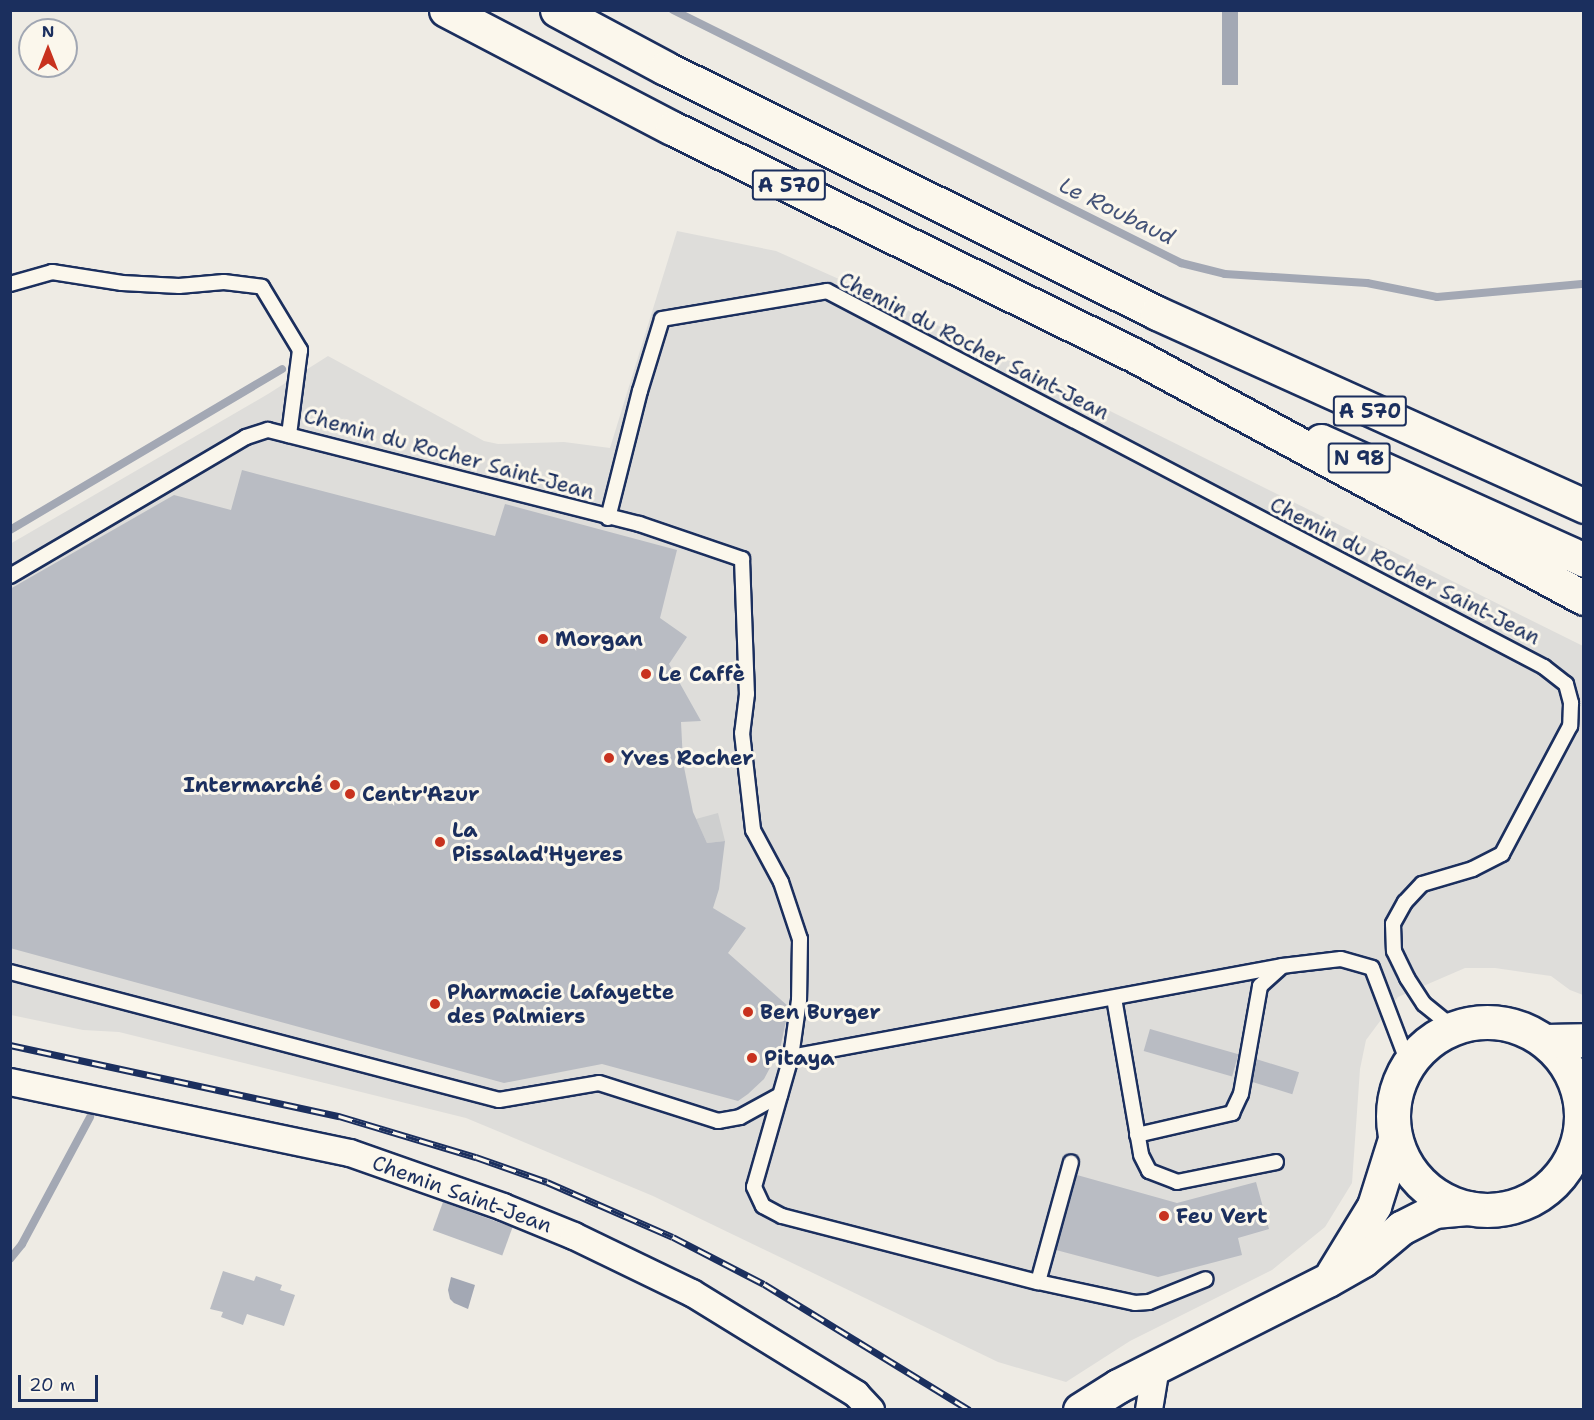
<!DOCTYPE html>
<meta charset="utf-8">
<style>
body{margin:0}
#map{position:relative;width:1594px;height:1420px;overflow:hidden;background:#eeebe4;font-family:"Shantell Sans",sans-serif}
div>[style]{position:absolute}
.built>*{inset:0;background:#deddda}
.green>*{inset:0;background:#cecfcf}
.water>*{inset:0;background:#a3a8b4;transform-origin:0 0}
.stream>*{height:8px;margin:-4px;padding:0 4px;transform-origin:4px;border-radius:4px;background:#a3a8b4}
.building>*{inset:0;background:#b9bcc3;transform-origin:0 0}
.roads{filter:drop-shadow(2px 0 #1b2f5e) drop-shadow(-2px 0 #1b2f5e) drop-shadow(0 2px #1b2f5e) drop-shadow(0 -2px #1b2f5e)}
.service>*{height:14px;margin:-7px;padding:0 7px;transform-origin:7px;border-radius:7px;background:#fbf7ec}
.minor>*{height:26px;margin:-13px;padding:0 13px;transform-origin:13px;border-radius:13px;background:#fbf7ec}
.secondary>*{height:33px;margin:-16.5px;padding:0 16.5px;transform-origin:16.5px;border-radius:16.5px;background:#fbf7ec}
.secondary>.ring{margin:-16.5px;padding:0;box-sizing:content-box;background:none;border:33px solid #fbf7ec;border-radius:50%}
.trunk>*{height:33px;margin:-16.5px;padding:0 16.5px;transform-origin:16.5px;border-radius:16.5px;background:#fbf7ec}
.motorway>*{height:33px;margin:-16.5px;padding:0 16.5px;transform-origin:16.5px;border-radius:16.5px;background:#fbf7ec}
.rail>*{height:7px;margin-top:-3.5px;transform-origin:0;background:repeating-linear-gradient(90deg,#fbf7ec 0 14px,#1b2f5e 0 28px);box-sizing:border-box;border-block:2px solid #1b2f5e}
.dots>*{width:16px;height:16px;translate:-50% -50%;box-sizing:border-box;border:3px solid #fbf7ec;border-radius:50%}
span{translate:-50% -50%;white-space:nowrap;text-align:center;line-height:1.15;-webkit-text-stroke:6px #fbf7ec;paint-order:stroke}
.shield-label span{padding:2px 4px;background:#fbf7ec;border:2px solid;border-radius:4px;-webkit-text-stroke-width:0}
.shield-label{font-size:20px;color:#1b2f5e;font-weight:700}
.street-label{font-size:21px;color:#1b2f5e}
.poi-label{font-size:21px;color:#1b2f5e;font-weight:700}
.left{translate:0 -50%;text-align:left}
.right{translate:-100% -50%;text-align:right}
.water-label{font-size:22px;color:#445378;font-style:italic}
.frame{position:absolute;inset:0;border:12px solid #1b2f5e;pointer-events:none}
.north{position:absolute;left:18px;top:18px;width:60px;height:60px;box-sizing:border-box;background:#fbf7ec;border:2px solid #a1a7b3;border-radius:50%;rotate:0deg;font-size:16px;font-weight:700;line-height:24px;text-align:center;color:#1b2f5e}
.north::after{content:'';display:block;margin:auto;width:21px;height:27px;background:#c8321e;clip-path:polygon(50% 0,100% 100%,50% 72%,0 100%)}
.scale{position:absolute;left:18px;top:1375px;width:80px;height:27px;box-sizing:border-box;border:3px solid #1b2f5e;border-top:0;padding-left:8px;font-size:18px;line-height:21px;white-space:nowrap;color:#1b2f5e;-webkit-text-stroke:4px #fbf7ec;paint-order:stroke}
</style>
<div id="map">
<div class="built">
<i style="clip-path:polygon(677px 231px,776px 251px,895px 304px,1583px 646px,1583px 995px,1570px 990px,1551px 976px,1495px 968px,1465px 968px,1398px 997px,1366px 1040px,1360px 1069px,1352px 1183px,1325px 1227px,1272px 1270px,1130px 1341px,1066px 1382px,998px 1362px,653px 1196px,466px 1118px,119px 1032px,83px 1030px,11px 1015px,10px 544px,268px 394px,328px 356px,484px 441px,498px 444px,564px 442px,610px 448px)"></i>
</div>
<div class="green">
<i style="clip-path:polygon(718px 813px,725px 841px,707px 843px,696px 819px)"></i>
</div>
<div class="water">
<i style="left:1222px;top:11px;width:16px;height:74px"></i>
<i style="clip-path:polygon(451px 1277px,475px 1285px,468px 1309px,454px 1303px,450px 1299px,448px 1290px)"></i>
</div>
<div class="stream">
<i style="left:673px;top:10px;width:568px;rotate:26.47deg"></i>
<i style="left:1181px;top:263px;width:45px;rotate:14deg"></i>
<i style="left:1225px;top:274px;width:142px;rotate:3.6deg"></i>
<i style="left:1367px;top:283px;width:71px;rotate:11.3deg"></i>
<i style="left:1437px;top:297px;width:148px;rotate:-5.1deg"></i>
<i style="left:10px;top:530px;width:316px;rotate:-30.6deg"></i>
<i style="left:10px;top:1259px;width:19px;rotate:-51deg"></i>
<i style="left:22px;top:1244px;width:144px;rotate:-61.8deg"></i>
</div>
<div class="building">
<i style="clip-path:polygon(242px 470px,495px 536px,505px 504px,677px 550px,660px 618px,687px 637px,669px 664px,701px 721px,681px 722px,683px 762px,693px 812px,707px 843px,725px 841px,719px 889px,713px 908px,746px 928px,728px 953px,789px 1007px,780px 1049px,764px 1079px,748px 1094px,738px 1101px,602px 1064px,504px 1083px,10px 948px,10px 589px,174px 495px,231px 510px)"></i>
<i style="left:1150px;top:1029px;width:92px;height:23px;rotate:16deg"></i>
<i style="left:1256px;top:1059px;width:45px;height:23px;rotate:17deg"></i>
<i style="clip-path:polygon(1077px 1175px,1177px 1203px,1256px 1182px,1269px 1229px,1238px 1238px,1242px 1255px,1158px 1277px,1056px 1250px)"></i>
<i style="left:443px;top:1202px;width:74px;height:30px;rotate:20deg"></i>
<i style="clip-path:polygon(223px 1271px,254px 1281px,256px 1276px,282px 1285px,280px 1290px,295px 1295px,284px 1326px,247px 1314px,243px 1325px,221px 1317px,223px 1312px,210px 1309px)"></i>
</div>
<div class="roads">
<div class="service">
<i style="left:10px;top:284px;width:44px;rotate:-15.9deg"></i>
<i style="left:52px;top:272px;width:71px;rotate:8.9deg"></i>
<i style="left:122px;top:283px;width:57px;rotate:3deg"></i>
<i style="left:179px;top:286px;width:45px;rotate:-5.1deg"></i>
<i style="left:224px;top:282px;width:38px;rotate:7deg"></i>
<i style="left:262px;top:287px;width:74px;rotate:58.9deg"></i>
<i style="left:300px;top:350px;width:86px;rotate:97.4deg"></i>
<i style="left:608px;top:518px;width:131px;rotate:-75.9deg"></i>
<i style="left:640px;top:391px;width:75px;rotate:-73deg"></i>
<i style="left:662px;top:319px;width:167px;rotate:-9.6deg"></i>
<i style="left:827px;top:291px;width:810px;rotate:27.67deg"></i>
<i style="left:1544px;top:667px;width:28px;rotate:38deg"></i>
<i style="left:1566px;top:684px;width:20px;rotate:75deg"></i>
<i style="left:1571px;top:703px;width:23px;rotate:92deg"></i>
<i style="left:1570px;top:726px;width:145px;rotate:118deg"></i>
<i style="left:1502px;top:854px;width:33px;rotate:153deg"></i>
<i style="left:1473px;top:869px;width:53px;rotate:163.6deg"></i>
<i style="left:1422px;top:884px;width:25px;rotate:133deg"></i>
<i style="left:1405px;top:902px;width:25px;rotate:119deg"></i>
<i style="left:1393px;top:924px;width:27px;rotate:88deg"></i>
<i style="left:1394px;top:951px;width:30px;rotate:64deg"></i>
<i style="left:1407px;top:978px;width:31px;rotate:57deg"></i>
<i style="left:1424px;top:1004px;width:38px;rotate:39deg"></i>
<i style="left:10px;top:576px;width:274px;rotate:-30.5deg"></i>
<i style="left:246px;top:437px;width:23px;rotate:-18deg"></i>
<i style="left:268px;top:430px;width:383px;rotate:14.2deg"></i>
<i style="left:639px;top:524px;width:109px;rotate:18.8deg"></i>
<i style="left:742px;top:559px;width:135px;rotate:87.9deg"></i>
<i style="left:747px;top:694px;width:39px;rotate:97deg"></i>
<i style="left:742px;top:733px;width:98px;rotate:83.5deg"></i>
<i style="left:753px;top:830px;width:59px;rotate:61.7deg"></i>
<i style="left:781px;top:882px;width:60px;rotate:71.6deg"></i>
<i style="left:800px;top:939px;width:61px;rotate:90.9deg"></i>
<i style="left:799px;top:1000px;width:58px;rotate:98deg"></i>
<i style="left:791px;top:1057px;width:499px;rotate:-10.5deg"></i>
<i style="left:1282px;top:966px;width:59px;rotate:-6.8deg"></i>
<i style="left:1341px;top:959px;width:32px;rotate:16deg"></i>
<i style="left:1372px;top:968px;width:102px;rotate:69.2deg"></i>
<i style="left:10px;top:972px;width:505px;rotate:14.67deg"></i>
<i style="left:499px;top:1100px;width:101px;rotate:-9.6deg"></i>
<i style="left:599px;top:1083px;width:125px;rotate:17.7deg"></i>
<i style="left:718px;top:1121px;width:22px;rotate:-10deg"></i>
<i style="left:740px;top:1117px;width:46px;rotate:-28.8deg"></i>
<i style="left:1114px;top:998px;width:159px;rotate:80.2deg"></i>
<i style="left:1141px;top:1155px;width:18px;rotate:63deg"></i>
<i style="left:1149px;top:1171px;width:30px;rotate:21deg"></i>
<i style="left:1177px;top:1182px;width:101px;rotate:-11.4deg"></i>
<i style="left:791px;top:1057px;width:135px;rotate:105.9deg"></i>
<i style="left:754px;top:1187px;width:21px;rotate:65deg"></i>
<i style="left:763px;top:1206px;width:21px;rotate:28deg"></i>
<i style="left:782px;top:1216px;width:264px;rotate:14.5deg"></i>
<i style="left:1038px;top:1282px;width:99px;rotate:12.2deg"></i>
<i style="left:1135px;top:1303px;width:14px;rotate:-4deg"></i>
<i style="left:1149px;top:1302px;width:61px;rotate:-22deg"></i>
<i style="left:1137px;top:1135px;width:98px;rotate:-13deg"></i>
<i style="left:1232px;top:1113px;width:21px;rotate:-65deg"></i>
<i style="left:1241px;top:1094px;width:110px;rotate:-80deg"></i>
<i style="left:1260px;top:986px;width:28px;rotate:-42deg"></i>
<i style="left:1038px;top:1282px;width:124px;rotate:-74.6deg"></i>
</div>
<div class="minor">
<i style="left:10px;top:1082px;width:347px;rotate:11.8deg"></i>
<i style="left:350px;top:1153px;width:162px;rotate:19.4deg"></i>
<i style="left:503px;top:1207px;width:77px;rotate:22.2deg"></i>
<i style="left:574px;top:1236px;width:131px;rotate:25.8deg"></i>
<i style="left:692px;top:1293px;width:193px;rotate:31.6deg"></i>
<i style="left:856px;top:1394px;width:22px;rotate:47deg"></i>
<i style="left:1149px;top:1410px;width:44px;rotate:-80.8deg"></i>
</div>
<div class="secondary">
<i class="ring" style="left:1393px;top:1022px;width:155px;height:155px"></i>
<i style="left:1545px;top:1041px;width:39px;rotate:-1deg"></i>
<i style="left:1333px;top:1273px;width:79px;rotate:-58.5deg"></i>
<i style="left:1374px;top:1206px;width:70px;rotate:-72.6deg"></i>
<i style="left:1080px;top:1410px;width:45px;rotate:-32.3deg"></i>
<i style="left:1118px;top:1386px;width:235px;rotate:-26.8deg"></i>
<i style="left:1328px;top:1280px;width:40px;rotate:-29.7deg"></i>
<i style="left:1363px;top:1260px;width:50px;rotate:-40.1deg"></i>
<i style="left:1401px;top:1228px;width:37px;rotate:-27deg"></i>
<i style="left:1434px;top:1211px;width:34px;rotate:-5deg"></i>
</div>
<div class="trunk">
<i style="left:1321px;top:441px;width:289px;rotate:24.3deg"></i>
</div>
<div class="motorway">
<i style="left:446px;top:10px;width:255px;rotate:27.6deg"></i>
<i style="left:672px;top:128px;width:515px;rotate:26.17deg"></i>
<i style="left:1134px;top:355px;width:511px;rotate:28.37deg"></i>
<i style="left:557px;top:10px;width:123px;rotate:28.2deg"></i>
<i style="left:665px;top:68px;width:550px;rotate:26.47deg"></i>
<i style="left:1157px;top:313px;width:469px;rotate:24.3deg"></i>
</div>
</div>
<div class="rail">
<i style="left:10px;top:1045px;width:337px;rotate:12.2deg"></i>
<i style="left:339px;top:1116px;width:143px;rotate:16.7deg"></i>
<i style="left:476px;top:1157px;width:75px;rotate:19.4deg"></i>
<i style="left:547px;top:1182px;width:137px;rotate:23.6deg"></i>
<i style="left:673px;top:1237px;width:102px;rotate:27.3deg"></i>
<i style="left:764px;top:1284px;width:241px;rotate:31.5deg"></i>
</div>
<div class="dots">
<i style="left:543px;top:639px;background:#c8321e"></i>
<i style="left:646px;top:674px;background:#c8321e"></i>
<i style="left:609px;top:758px;background:#c8321e"></i>
<i style="left:335px;top:785px;background:#c8321e"></i>
<i style="left:350px;top:794px;background:#c8321e"></i>
<i style="left:440px;top:842px;background:#c8321e"></i>
<i style="left:435px;top:1004px;background:#c8321e"></i>
<i style="left:748px;top:1012px;background:#c8321e"></i>
<i style="left:752px;top:1058px;background:#c8321e"></i>
<i style="left:1164px;top:1216px;background:#c8321e"></i>
</div>
<div class="shield-label">
<span style="left:789px;top:185px">A 570</span>
<span style="left:1370px;top:411px">A 570</span>
<span style="left:1359px;top:458px">N 98</span>
</div>
<div class="street-label">
<span style="left:974px;top:346px;rotate:27deg">Chemin du Rocher Saint-Jean</span>
<span style="left:449px;top:454px;rotate:15deg">Chemin du Rocher Saint-Jean</span>
<span style="left:1405px;top:571px;rotate:27deg">Chemin du Rocher Saint-Jean</span>
<span style="left:462px;top:1194px;rotate:20deg">Chemin Saint-Jean</span>
</div>
<div class="poi-label">
<span class="left" style="left:555px;top:639px">Morgan</span>
<span class="left" style="left:658px;top:674px">Le Caffè</span>
<span class="left" style="left:621px;top:758px">Yves Rocher</span>
<span class="right" style="left:323px;top:785px">Intermarché</span>
<span class="left" style="left:362px;top:794px">Centr'Azur</span>
<span class="left" style="left:452px;top:842px">La<br>Pissalad'Hyeres</span>
<span class="left" style="left:447px;top:1004px">Pharmacie Lafayette<br>des Palmiers</span>
<span class="left" style="left:760px;top:1012px">Ben Burger</span>
<span class="left" style="left:764px;top:1058px">Pitaya</span>
<span class="left" style="left:1176px;top:1216px">Feu Vert</span>
</div>
<div class="water-label">
<span style="left:1117px;top:211px;rotate:26deg">Le Roubaud</span>
</div>
<div class="frame"></div>
<div class="north">N</div>
<div class="scale">20 m</div>
</div>
